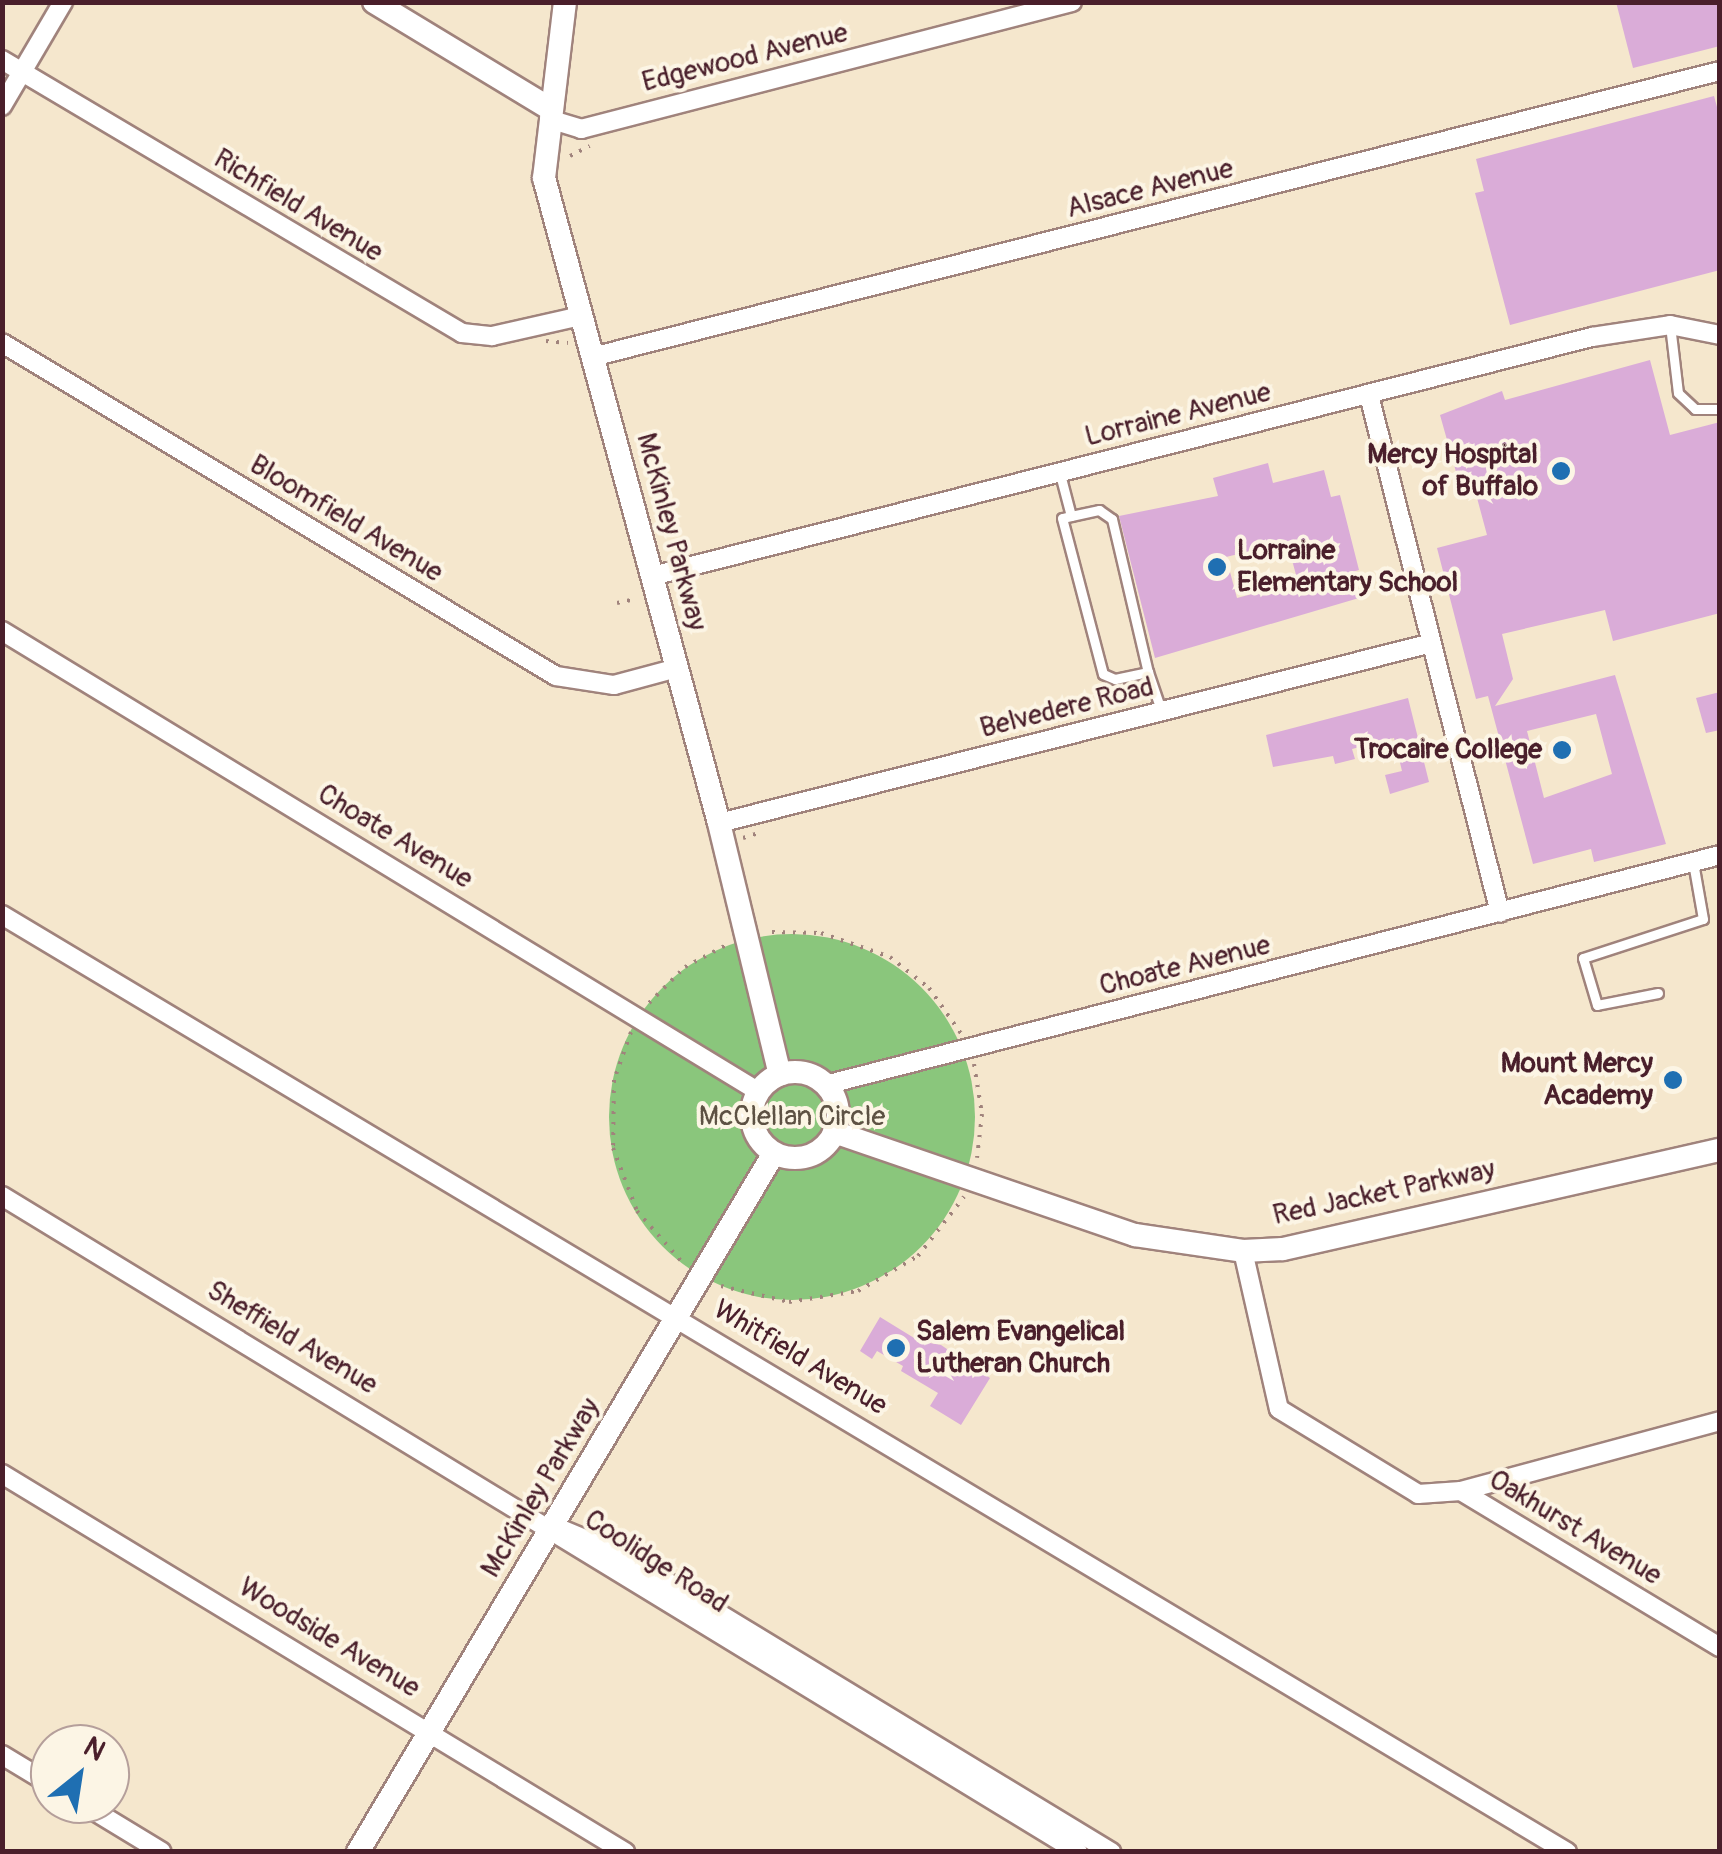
<!DOCTYPE html>
<style>
body{margin:0}
#map{position:relative;width:1722px;height:1854px;overflow:hidden;background:#f5e7cd;font-family:Pangolin,sans-serif}
div>[style]{position:absolute}
.green>*{inset:0;background:#8ac67c}
.round{border-radius:50%}
.building>*{inset:0;background:#daacd8}
.path>*{height:4px;margin-top:-2px;transform-origin:0;background:repeating-linear-gradient(90deg,#a0837c 0 2.5px,transparent 0 10.5px)}
.roads{filter:drop-shadow(2px 0 #a0837c) drop-shadow(-2px 0 #a0837c) drop-shadow(0 2px #a0837c) drop-shadow(0 -2px #a0837c)}
.service>*{height:9px;margin:-4.5px;padding:0 4.5px;transform-origin:4.5px;border-radius:4.5px;background:#fff}
.minor>*{height:18px;margin:-9px;padding:0 9px;transform-origin:9px;border-radius:9px;background:#fff}
.tertiary>*{height:22px;margin:-11px;padding:0 11px;transform-origin:11px;border-radius:11px;background:#fff}
.tertiary>.ring{margin:-11px;padding:0;box-sizing:content-box;background:none;border:22px solid #fff;border-radius:50%}
.dots>*{width:28px;height:28px;translate:-50% -50%;box-sizing:border-box;border:5px solid #fcf5e5;border-radius:50%}
span{translate:-50% -50%;white-space:nowrap;text-align:center;line-height:1.15;-webkit-text-stroke:8px #fcf5e5;paint-order:stroke}
.street-label{font-size:28px;color:#4a1f2b}
.poi-label{font-size:28px;color:#4a1f2b;font-weight:700}
.right{translate:-100% -50%;text-align:right}
.left{translate:0 -50%;text-align:left}
.park-label{font-size:28px;color:#5d5143}
.frame{position:absolute;inset:0;border:5px solid #4a1f2b;pointer-events:none}
.north{position:absolute;left:30px;top:1724px;width:100px;height:100px;box-sizing:border-box;background:#fcf5e5;border:2px solid #b59f9b;border-radius:50%;rotate:30deg;font-size:28px;font-weight:700;line-height:40px;text-align:center;color:#4a1f2b}
.north::after{content:'';display:block;margin:auto;width:35px;height:45px;background:#1f6fb2;clip-path:polygon(50% 0,100% 100%,50% 72%,0 100%)}
</style>
<div id="map">
<div class="green">
<i class="round" style="left:609px;top:934px;width:366px;height:366px"></i>
</div>
<div class="building">
<i style="clip-path:polygon(1616px 2px,1720px 2px,1720px 46px,1633px 68px)"></i>
<i style="clip-path:polygon(1714px 96px,1720px 118px,1720px 270px,1510px 325px,1475px 193px,1484px 191px,1476px 159px)"></i>
<i style="clip-path:polygon(evenodd,1650px 360px,1670px 435px,1720px 422px,1720px 613px,1613px 641px,1605px 610px,1502px 634px,1513px 679px,1495px 706px,1615px 675px,1666px 844px,1594px 862px,1591px 849px,1533px 864px,1488px 696px,1476px 699px,1437px 548px,1487px 535px,1473px 483px,1460px 486px,1440px 415px,1502px 391px,1505px 400px,1650px 360px,1596px 714px,1612px 774px,1544px 798px,1527px 731px,1596px 714px)"></i>
<i style="clip-path:polygon(evenodd,1268px 463px,1273px 483px,1324px 470px,1331px 497px,1340px 495px,1359px 570px,1352px 572px,1359px 598px,1155px 658px,1119px 516px,1218px 496px,1213px 478px,1268px 463px,1287px 542px,1298px 582px,1237px 598px,1226px 557px,1287px 542px)"></i>
<i style="clip-path:polygon(1720px 692px,1720px 730px,1706px 733px,1696px 698px)"></i>
<i style="clip-path:polygon(1408px 698px,1429px 782px,1390px 794px,1385px 775px,1402px 771px,1394px 738px,1352px 749px,1355px 759px,1335px 764px,1333px 756px,1273px 767px,1266px 735px)"></i>
<i style="clip-path:polygon(880px 1317px,919px 1341px,941px 1345px,990px 1378px,961px 1425px,930px 1406px,938px 1393px,901px 1371px,903px 1366px,877px 1351px,872px 1359px,860px 1351px)"></i>
</div>
<div class="path">
<i style="left:570px;top:156px;width:22px;rotate:-27deg"></i>
<i style="left:546px;top:341px;width:22px;rotate:5deg"></i>
<i style="left:617px;top:603px;width:19px;rotate:-12deg"></i>
<i style="left:743px;top:838px;width:20px;rotate:-18deg"></i>
<i style="left:772px;top:932px;width:49px;rotate:1.2deg"></i>
<i style="left:821px;top:933px;width:73px;rotate:19.2deg"></i>
<i style="left:890px;top:957px;width:50px;rotate:38.5deg"></i>
<i style="left:929px;top:988px;width:57px;rotate:54.9deg"></i>
<i style="left:649px;top:1003px;width:51px;rotate:-45deg"></i>
<i style="left:685px;top:967px;width:49px;rotate:-28.1deg"></i>
<i style="left:631px;top:1032px;width:51px;rotate:109.5deg"></i>
<i style="left:614px;top:1080px;width:68px;rotate:90.8deg"></i>
<i style="left:613px;top:1148px;width:67px;rotate:69.1deg"></i>
<i style="left:637px;top:1211px;width:68px;rotate:48.6deg"></i>
<i style="left:974px;top:1064px;width:51px;rotate:80.9deg"></i>
<i style="left:982px;top:1114px;width:44px;rotate:96.5deg"></i>
<i style="left:721px;top:1286px;width:70px;rotate:13.2deg"></i>
<i style="left:789px;top:1302px;width:70px;rotate:-9.1deg"></i>
<i style="left:858px;top:1291px;width:69px;rotate:-30.3deg"></i>
<i style="left:918px;top:1256px;width:75px;rotate:-52.1deg"></i>
</div>
<div class="roads">
<div class="service">
<i style="left:1670px;top:325px;width:68px;rotate:83.3deg"></i>
<i style="left:1678px;top:393px;width:23px;rotate:43deg"></i>
<i style="left:1695px;top:409px;width:25px"></i>
<i style="left:1060px;top:474px;width:43px;rotate:75.3deg"></i>
<i style="left:1071px;top:516px;width:9px;rotate:167deg"></i>
<i style="left:1062px;top:518px;width:161px;rotate:75.3deg"></i>
<i style="left:1103px;top:674px;width:13px;rotate:23deg"></i>
<i style="left:1115px;top:679px;width:34px;rotate:-12deg"></i>
<i style="left:1148px;top:672px;width:40px;rotate:71.1deg"></i>
<i style="left:1071px;top:516px;width:29px;rotate:-12deg"></i>
<i style="left:1099px;top:510px;width:16px;rotate:35deg"></i>
<i style="left:1112px;top:519px;width:157px;rotate:76.8deg"></i>
<i style="left:1658px;top:993px;width:62px;rotate:168.9deg"></i>
<i style="left:1597px;top:1005px;width:49px;rotate:-106.6deg"></i>
<i style="left:1583px;top:958px;width:126px;rotate:-18deg"></i>
<i style="left:1703px;top:919px;width:58px;rotate:-100deg"></i>
</div>
<div class="minor">
<i style="left:2px;top:60px;width:535px;rotate:30.69deg"></i>
<i style="left:462px;top:333px;width:30px;rotate:6deg"></i>
<i style="left:492px;top:336px;width:91px;rotate:-12.7deg"></i>
<i style="left:2px;top:106px;width:121px;rotate:-59.6deg"></i>
<i style="left:549px;top:119px;width:34px;rotate:17deg"></i>
<i style="left:581px;top:129px;width:507px;rotate:-14.5deg"></i>
<i style="left:2px;top:343px;width:646px;rotate:31.01deg"></i>
<i style="left:556px;top:676px;width:59px;rotate:8.8deg"></i>
<i style="left:614px;top:685px;width:65px;rotate:-15.1deg"></i>
<i style="left:592px;top:357px;width:1164px;rotate:-14.23deg"></i>
<i style="left:1369px;top:395px;width:534px;rotate:75.81deg"></i>
<i style="left:652px;top:576px;width:970px;rotate:-14.27deg"></i>
<i style="left:1592px;top:337px;width:79px;rotate:-8.7deg"></i>
<i style="left:1670px;top:325px;width:51px;rotate:11.3deg"></i>
<i style="left:2px;top:631px;width:886px;rotate:31.34deg"></i>
<i style="left:719px;top:823px;width:731px;rotate:-14.17deg"></i>
<i style="left:2px;top:915px;width:1824px;rotate:30.91deg"></i>
<i style="left:825px;top:1085px;width:924px;rotate:-14.41deg"></i>
<i style="left:2px;top:1196px;width:1260px;rotate:31.37deg"></i>
<i style="left:1243px;top:1251px;width:162px;rotate:77.2deg"></i>
<i style="left:1279px;top:1409px;width:163px;rotate:31.4deg"></i>
<i style="left:1418px;top:1494px;width:43px;rotate:-4deg"></i>
<i style="left:1461px;top:1491px;width:302px;rotate:31.1deg"></i>
<i style="left:2px;top:1474px;width:729px;rotate:31.25deg"></i>
<i style="left:1461px;top:1491px;width:268px;rotate:-15.1deg"></i>
<i style="left:561px;top:1529px;width:65px;rotate:22.6deg"></i>
<i style="left:621px;top:1554px;width:574px;rotate:31.31deg"></i>
<i style="left:2px;top:1755px;width:56px;rotate:31.1deg"></i>
<i style="left:83px;top:1804px;width:92px;rotate:31.3deg"></i>
</div>
<div class="tertiary">
<i style="left:374px;top:2px;width:207px;rotate:31.2deg"></i>
<i style="left:565px;top:2px;width:177px;rotate:96.8deg"></i>
<i style="left:544px;top:178px;width:668px;rotate:74.82deg"></i>
<i style="left:719px;top:823px;width:259px;rotate:76.4deg"></i>
<i class="ring" style="left:752px;top:1072px;width:64px;height:64px"></i>
<i style="left:834px;top:1132px;width:318px;rotate:18.9deg"></i>
<i style="left:1135px;top:1235px;width:109px;rotate:8.4deg"></i>
<i style="left:1243px;top:1251px;width:40px;rotate:-2.9deg"></i>
<i style="left:1283px;top:1249px;width:448px;rotate:-12.8deg"></i>
<i style="left:358px;top:1852px;width:813px;rotate:-59.24deg"></i>
</div>
</div>
<div class="dots">
<i style="left:1561px;top:471px;background:#1f6fb2"></i>
<i style="left:1217px;top:567px;background:#1f6fb2"></i>
<i style="left:1562px;top:750px;background:#1f6fb2"></i>
<i style="left:1673px;top:1080px;background:#1f6fb2"></i>
<i style="left:896px;top:1348px;background:#1f6fb2"></i>
</div>
<div class="street-label">
<span style="left:745px;top:58px;rotate:-14deg">Edgewood Avenue</span>
<span style="left:1150px;top:189px;rotate:-14deg">Alsace Avenue</span>
<span style="left:298px;top:206px;rotate:31deg">Richfield Avenue</span>
<span style="left:1178px;top:415px;rotate:-14deg">Lorraine Avenue</span>
<span style="left:346px;top:519px;rotate:31deg">Bloomfield Avenue</span>
<span style="left:671px;top:532px;rotate:75deg">McKinley Parkway</span>
<span style="left:1067px;top:708px;rotate:-14deg">Belvedere Road</span>
<span style="left:395px;top:837px;rotate:31deg">Choate Avenue</span>
<span style="left:1185px;top:966px;rotate:-14deg">Choate Avenue</span>
<span style="left:1384px;top:1193px;rotate:-12deg">Red Jacket Parkway</span>
<span style="left:292px;top:1338px;rotate:31deg">Sheffield Avenue</span>
<span style="left:800px;top:1358px;rotate:31deg">Whitfield Avenue</span>
<span style="left:541px;top:1488px;rotate:-59deg">McKinley Parkway</span>
<span style="left:1575px;top:1528px;rotate:31deg">Oakhurst Avenue</span>
<span style="left:656px;top:1562px;rotate:33deg">Coolidge Road</span>
<span style="left:329px;top:1638px;rotate:31deg">Woodside Avenue</span>
</div>
<div class="poi-label">
<span class="right" style="left:1538px;top:471px">Mercy Hospital<br>of Buffalo</span>
<span class="left" style="left:1237px;top:567px">Lorraine<br>Elementary School</span>
<span class="right" style="left:1542px;top:750px">Trocaire College</span>
<span class="right" style="left:1653px;top:1080px">Mount Mercy<br>Academy</span>
<span class="left" style="left:916px;top:1348px">Salem Evangelical<br>Lutheran Church</span>
</div>
<div class="park-label">
<span style="left:792px;top:1117px">McClellan Circle</span>
</div>
<div class="frame"></div>
<div class="north">N</div>
</div>
